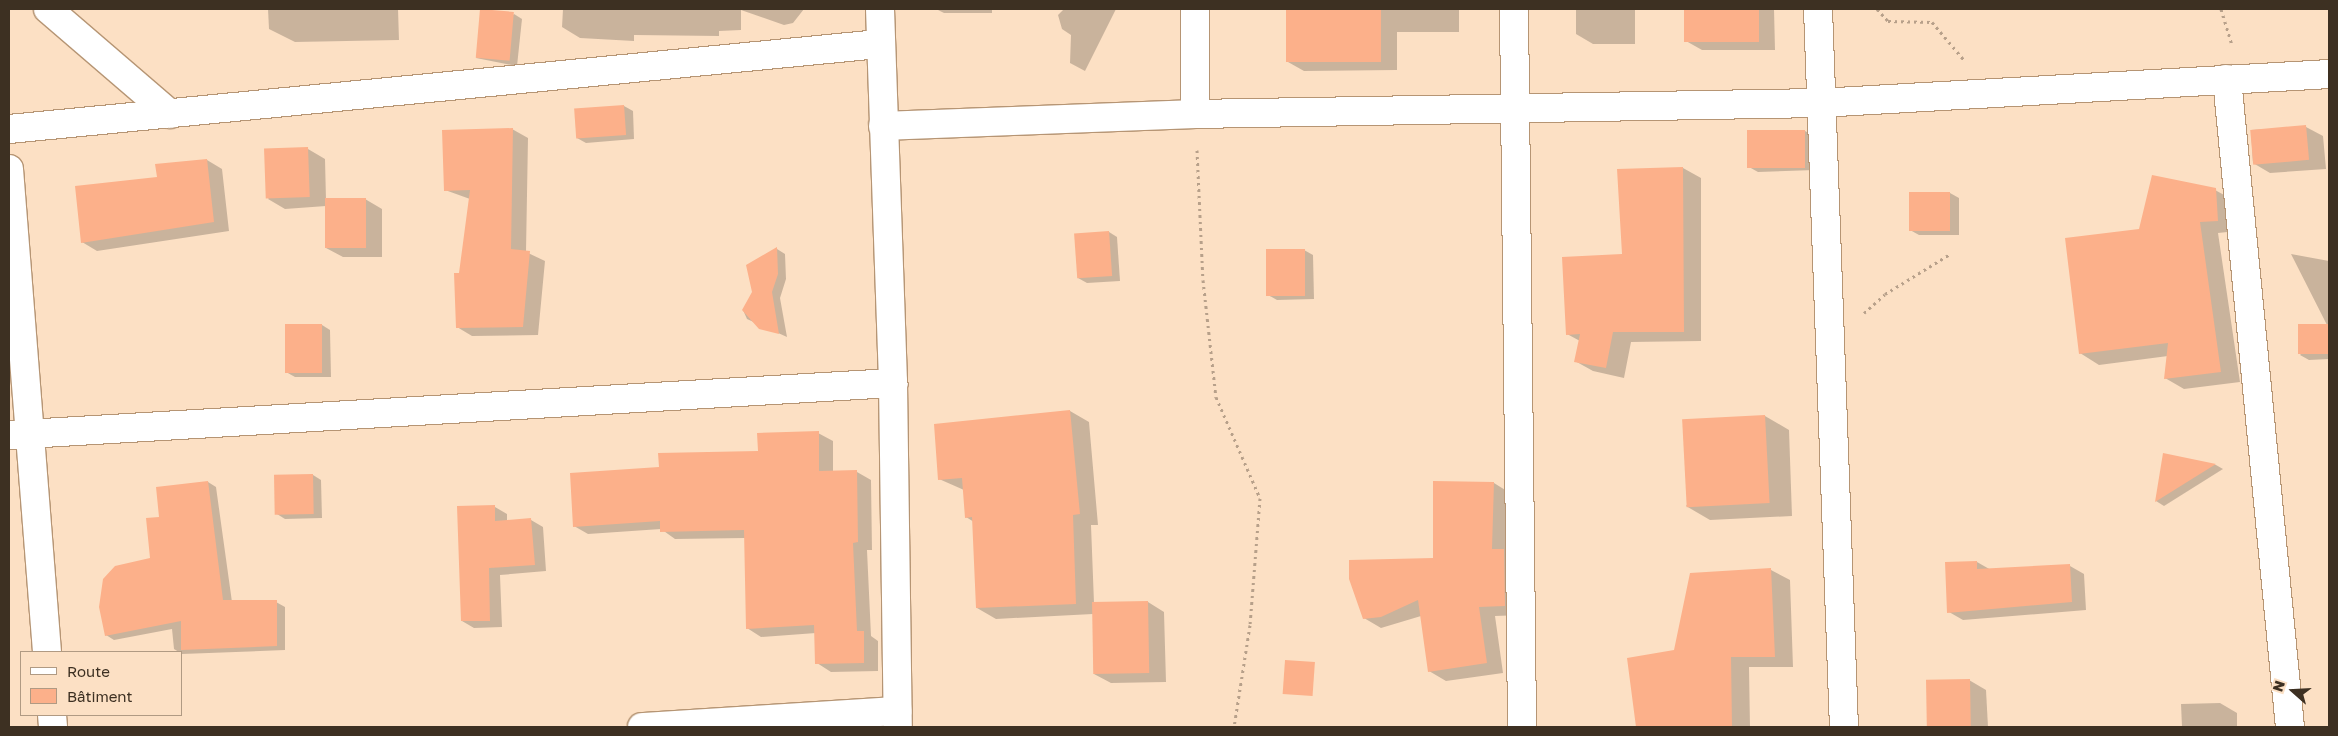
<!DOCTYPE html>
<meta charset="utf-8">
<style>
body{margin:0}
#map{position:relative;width:2338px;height:736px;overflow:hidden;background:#fce0c4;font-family:"Golos Text",sans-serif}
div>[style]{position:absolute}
.shadow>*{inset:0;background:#0003}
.building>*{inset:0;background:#fcb08a;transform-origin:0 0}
.path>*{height:3px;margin-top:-1.5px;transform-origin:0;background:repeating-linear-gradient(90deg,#b7a08a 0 2.5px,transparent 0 6.5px)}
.roads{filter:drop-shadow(1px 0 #b69574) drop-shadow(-1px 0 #b69574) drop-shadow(0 1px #b69574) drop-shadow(0 -1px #b69574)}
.street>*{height:28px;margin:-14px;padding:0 14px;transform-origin:14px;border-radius:14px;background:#fff}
span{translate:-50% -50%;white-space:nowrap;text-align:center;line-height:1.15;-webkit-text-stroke:5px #fce0c4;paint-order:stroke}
.frame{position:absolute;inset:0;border:10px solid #3d3022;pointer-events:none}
.legend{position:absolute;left:20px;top:651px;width:162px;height:65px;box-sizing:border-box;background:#fce0c4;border:1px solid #b09a83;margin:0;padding:6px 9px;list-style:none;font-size:15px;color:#3d3022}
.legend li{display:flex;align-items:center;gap:10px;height:25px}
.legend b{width:25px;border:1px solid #b09a83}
.north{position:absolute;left:2268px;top:666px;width:50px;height:50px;-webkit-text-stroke:4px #fce0c4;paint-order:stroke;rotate:289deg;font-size:14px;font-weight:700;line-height:20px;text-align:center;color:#3d3022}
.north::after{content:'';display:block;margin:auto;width:18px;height:22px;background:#3d3022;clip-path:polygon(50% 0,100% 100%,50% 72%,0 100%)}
</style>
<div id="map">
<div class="shadow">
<i style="clip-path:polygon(268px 9px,398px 9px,399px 40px,295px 42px,269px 29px)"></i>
<i style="clip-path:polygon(563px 9px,804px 9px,793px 23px,784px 25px,741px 10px,741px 30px,719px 31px,719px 36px,634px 35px,634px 41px,580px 38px,562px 27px)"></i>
<i style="clip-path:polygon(936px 9px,992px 9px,992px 13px,944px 13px)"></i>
<i style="clip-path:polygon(1064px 9px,1162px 9px,1116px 9px,1085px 71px,1070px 63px,1071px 35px,1062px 29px,1058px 15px)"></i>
<i style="clip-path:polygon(1287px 9px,1459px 9px,1459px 32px,1397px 32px,1397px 70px,1304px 71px,1288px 62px)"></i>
<i style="clip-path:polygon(1576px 9px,1635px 9px,1635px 44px,1593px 44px,1576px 34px)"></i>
<i style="clip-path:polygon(1686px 9px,1774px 9px,1775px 50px,1702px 50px,1686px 41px)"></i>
<i style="clip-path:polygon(514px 14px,522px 19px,517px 66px,476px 58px)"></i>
<i style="clip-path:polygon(624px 106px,633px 111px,634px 139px,586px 143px,577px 138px,576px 110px)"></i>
<i style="clip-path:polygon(2306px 127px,2323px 136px,2326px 169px,2270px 173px,2253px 163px,2251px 130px)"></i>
<i style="clip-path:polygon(512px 129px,528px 138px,526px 252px,545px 261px,538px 335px,472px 336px,457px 327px,470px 199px,445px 190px)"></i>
<i style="clip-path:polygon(1805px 131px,1814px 136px,1815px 170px,1758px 172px,1749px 167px)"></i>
<i style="clip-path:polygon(308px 149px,325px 159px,326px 200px,365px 199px,382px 209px,382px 257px,343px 257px,326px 248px,326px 206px,285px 209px,268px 199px)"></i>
<i style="clip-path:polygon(207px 160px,222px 169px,229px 231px,97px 251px,82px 242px,158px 178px,157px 165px)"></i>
<i style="clip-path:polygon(1683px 168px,1701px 178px,1701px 341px,1631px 342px,1624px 378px,1593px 371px,1575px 361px,1580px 341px,1567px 334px,1623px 255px,1618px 171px)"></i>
<i style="clip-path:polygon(2215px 190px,2235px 201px,2237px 231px,2218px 233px,2240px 382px,2184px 389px,2165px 378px,2168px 356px,2099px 365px,2080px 353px)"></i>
<i style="clip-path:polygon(1950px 193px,1959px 198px,1959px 235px,1919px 235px,1910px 230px,1910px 194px)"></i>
<i style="clip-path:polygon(1109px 232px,1117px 237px,1120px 281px,1087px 283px,1078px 278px)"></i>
<i style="clip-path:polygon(777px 249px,785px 254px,786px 279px,780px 298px,787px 337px,747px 319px,743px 310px,753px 292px,748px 266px)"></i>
<i style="clip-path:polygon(1304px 250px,1313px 255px,1314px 299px,1277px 300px,1268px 295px)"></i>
<i style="clip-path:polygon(2291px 254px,2329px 261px,2329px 359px,2309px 360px,2300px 355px,2327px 325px)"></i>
<i style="clip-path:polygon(322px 325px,330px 330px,331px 377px,295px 377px,286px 372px)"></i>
<i style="clip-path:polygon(1070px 411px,1089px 422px,1098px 525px,1091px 525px,1094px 603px,1148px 602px,1164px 612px,1166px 682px,1111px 683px,1094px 674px,1093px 614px,996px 619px,977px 608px,974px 522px,966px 517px,964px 490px,939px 479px,935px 425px)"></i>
<i style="clip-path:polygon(1765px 416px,1789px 430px,1792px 516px,1710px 520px,1686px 506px)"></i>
<i style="clip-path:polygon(818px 433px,833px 441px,833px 472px,857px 472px,871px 480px,872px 550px,867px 550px,871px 636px,878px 641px,878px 671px,831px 672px,817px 663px,816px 633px,761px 637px,747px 628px,745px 538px,675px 539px,661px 529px,588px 534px,574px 526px,660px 468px,759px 452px)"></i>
<i style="clip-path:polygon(2164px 455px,2216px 465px,2223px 469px,2164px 506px,2156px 501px)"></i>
<i style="clip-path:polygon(313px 475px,321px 480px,322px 518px,285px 519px,277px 514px)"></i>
<i style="clip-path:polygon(208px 482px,216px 487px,232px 602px,276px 602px,285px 607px,285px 650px,182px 654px,174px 649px,172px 629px,114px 640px,106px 635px,152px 559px,161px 518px)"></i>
<i style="clip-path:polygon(1494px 483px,1510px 493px,1522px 615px,1495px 616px,1503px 673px,1446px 681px,1429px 671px,1421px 616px,1381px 628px,1364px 618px,1434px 559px)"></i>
<i style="clip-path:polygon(495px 507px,507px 514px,507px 521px,531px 520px,543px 527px,546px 571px,500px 575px,502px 627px,474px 628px,462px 621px)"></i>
<i style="clip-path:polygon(1977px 562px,1991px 570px,2070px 566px,2084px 574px,2086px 610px,1963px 620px,1949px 612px)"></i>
<i style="clip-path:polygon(1771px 570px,1790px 580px,1793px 667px,1749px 667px,1750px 727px,1638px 727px,1629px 659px,1675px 652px)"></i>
<i style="clip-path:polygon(1969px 680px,1986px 690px,1988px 727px,1929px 727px,1927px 682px)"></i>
<i style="clip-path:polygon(2220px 703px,2237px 713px,2237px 727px,2182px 727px,2181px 704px)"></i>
</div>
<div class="building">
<i style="left:480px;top:9px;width:34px;height:49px;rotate:5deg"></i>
<i style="left:1286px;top:9px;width:95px;height:53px"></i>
<i style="left:1684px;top:9px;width:75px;height:33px"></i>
<i style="left:624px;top:105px;width:30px;height:50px;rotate:86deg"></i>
<i style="left:2306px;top:125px;width:35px;height:56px;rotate:85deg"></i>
<i style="clip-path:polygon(513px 128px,511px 249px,530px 251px,523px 327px,456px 328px,454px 273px,459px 273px,470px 190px,444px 191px,442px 130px)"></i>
<i style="left:1747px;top:130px;width:58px;height:38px"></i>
<i style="left:308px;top:147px;width:50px;height:44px;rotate:88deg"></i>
<i style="clip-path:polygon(207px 159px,214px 222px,81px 243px,75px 186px,157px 177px,155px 164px)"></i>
<i style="clip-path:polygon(1683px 167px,1684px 332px,1613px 332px,1606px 368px,1574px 362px,1580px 334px,1566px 335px,1562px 257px,1622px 254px,1617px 169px)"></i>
<i style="clip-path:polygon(2152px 175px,2216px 188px,2218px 221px,2200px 222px,2221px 372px,2164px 379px,2168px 343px,2079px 354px,2065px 238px,2139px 229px)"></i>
<i style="left:1909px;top:192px;width:41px;height:39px"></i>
<i style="left:325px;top:198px;width:41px;height:50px"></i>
<i style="left:1109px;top:231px;width:45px;height:35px;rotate:86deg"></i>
<i style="clip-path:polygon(777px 247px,778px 274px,772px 292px,779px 334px,759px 329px,742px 310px,752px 292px,746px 265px)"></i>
<i style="left:1266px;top:249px;width:39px;height:47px"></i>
<i style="left:285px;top:324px;width:37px;height:49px"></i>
<i style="left:2329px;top:324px;width:30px;height:31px;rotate:90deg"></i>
<i style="clip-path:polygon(1070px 410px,1080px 514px,1073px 515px,1076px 604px,976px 608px,972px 517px,965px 518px,962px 478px,938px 480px,934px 424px)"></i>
<i style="left:1765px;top:415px;width:88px;height:83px;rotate:87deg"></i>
<i style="clip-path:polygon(819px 431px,819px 471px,857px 470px,858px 542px,853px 543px,857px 631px,864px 631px,864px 663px,815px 664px,814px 625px,746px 629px,744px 530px,660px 532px,660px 521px,573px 527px,570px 473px,659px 467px,658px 453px,758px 451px,757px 433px)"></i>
<i style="clip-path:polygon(2163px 453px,2216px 464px,2155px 502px)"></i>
<i style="left:313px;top:474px;width:40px;height:39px;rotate:89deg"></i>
<i style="clip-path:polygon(208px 481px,223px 600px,277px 600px,277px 646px,181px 650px,181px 621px,105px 636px,99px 607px,103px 579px,115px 566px,150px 558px,146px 518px,159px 517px,156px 487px)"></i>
<i style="clip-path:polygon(1433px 481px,1494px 482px,1492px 549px,1504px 549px,1505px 606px,1479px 607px,1487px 663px,1428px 672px,1418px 600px,1381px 617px,1363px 619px,1349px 579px,1349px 560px,1433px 558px)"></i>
<i style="clip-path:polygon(495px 505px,495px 521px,531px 518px,535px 565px,489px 568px,490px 621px,461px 621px,457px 506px)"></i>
<i style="clip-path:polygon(1977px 561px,1977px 569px,2070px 564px,2072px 602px,1947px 613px,1945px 562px)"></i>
<i style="clip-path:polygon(1771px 568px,1775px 657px,1731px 657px,1732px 727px,1636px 727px,1627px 658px,1674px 650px,1690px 573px)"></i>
<i style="left:1148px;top:601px;width:72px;height:56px;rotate:89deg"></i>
<i style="left:1285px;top:660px;width:30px;height:34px;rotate:4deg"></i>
<i style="left:1970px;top:679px;width:48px;height:44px;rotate:89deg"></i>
</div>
<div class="path">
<i style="left:1877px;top:9px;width:16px;rotate:47deg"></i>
<i style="left:1888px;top:21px;width:44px;rotate:1.3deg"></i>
<i style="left:1932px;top:22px;width:51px;rotate:49.8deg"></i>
<i style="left:2221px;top:9px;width:37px;rotate:73deg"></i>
<i style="left:1197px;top:150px;width:130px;rotate:87.4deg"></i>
<i style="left:1203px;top:280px;width:118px;rotate:83.7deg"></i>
<i style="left:1216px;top:397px;width:110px;rotate:66.5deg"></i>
<i style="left:1260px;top:498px;width:127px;rotate:94.5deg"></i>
<i style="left:1250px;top:625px;width:103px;rotate:98.9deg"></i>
<i style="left:1864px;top:313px;width:28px;rotate:-42deg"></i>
<i style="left:1885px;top:294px;width:76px;rotate:-31.6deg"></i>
</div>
<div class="roads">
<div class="street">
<i style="left:48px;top:9px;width:161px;rotate:40.7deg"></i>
<i style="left:880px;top:9px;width:374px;rotate:88deg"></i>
<i style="left:893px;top:383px;width:344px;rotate:89.2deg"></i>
<i style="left:1195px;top:9px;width:105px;rotate:90deg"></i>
<i style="left:1514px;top:9px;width:718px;rotate:89.36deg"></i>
<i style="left:1818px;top:9px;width:718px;rotate:87.93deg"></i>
<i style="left:2227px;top:79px;width:651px;rotate:84.45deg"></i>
<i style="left:883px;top:126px;width:312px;rotate:-2.2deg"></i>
<i style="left:1195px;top:114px;width:624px;rotate:-1.01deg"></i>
<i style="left:1819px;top:103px;width:511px;rotate:-3.25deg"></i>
<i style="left:9px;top:129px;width:874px;rotate:-5.58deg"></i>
<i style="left:9px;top:169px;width:484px;rotate:85.5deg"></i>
<i style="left:9px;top:435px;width:886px;rotate:-3.37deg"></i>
<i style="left:52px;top:715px;width:12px;rotate:85deg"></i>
<i style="left:642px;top:727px;width:256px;rotate:-3.6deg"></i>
</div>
</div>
<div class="frame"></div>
<ul class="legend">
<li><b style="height:6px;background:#fff"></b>Route</li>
<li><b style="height:14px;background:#fcb08a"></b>Bâtiment</li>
</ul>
<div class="north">N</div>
</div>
